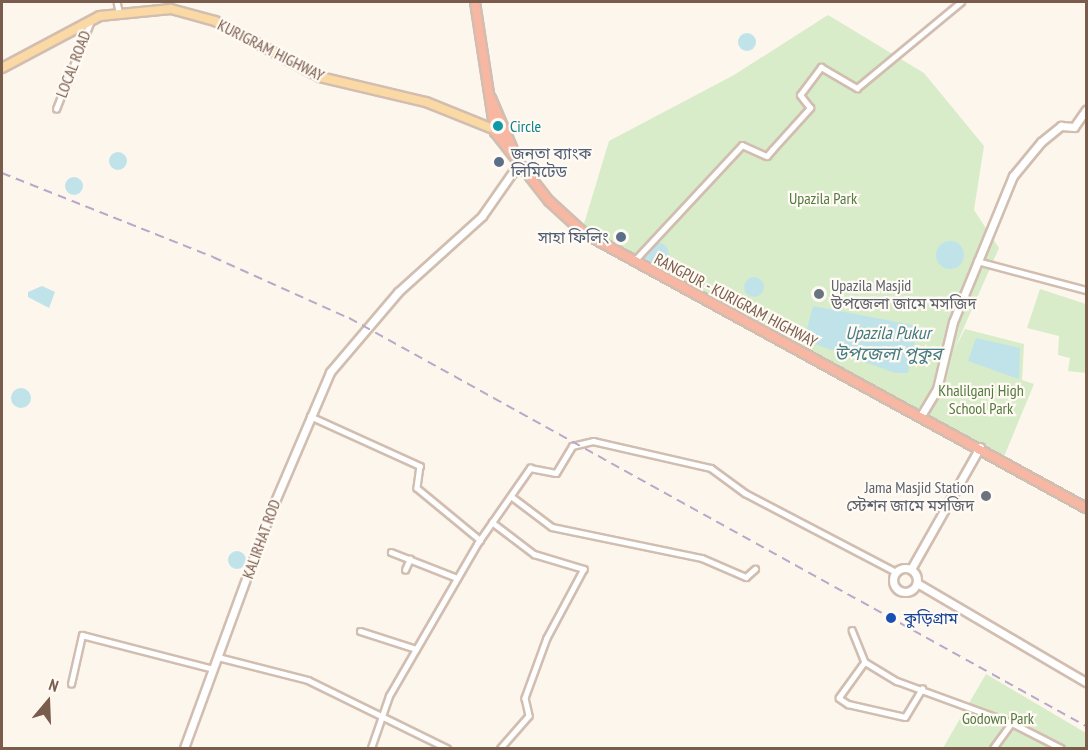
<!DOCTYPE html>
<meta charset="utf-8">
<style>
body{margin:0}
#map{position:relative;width:1088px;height:750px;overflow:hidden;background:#fdf6ec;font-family:"PT Sans Narrow","Noto Sans Bengali",sans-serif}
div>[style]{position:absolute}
.green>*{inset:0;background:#d8ecc9}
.water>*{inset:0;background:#bfe3e8}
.round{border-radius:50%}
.roads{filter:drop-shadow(2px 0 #d1beb0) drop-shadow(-2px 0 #d1beb0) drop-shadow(0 2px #d1beb0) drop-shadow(0 -2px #d1beb0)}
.street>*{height:4.5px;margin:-2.25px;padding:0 2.25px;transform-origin:2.25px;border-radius:2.25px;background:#fff}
.secondary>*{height:7px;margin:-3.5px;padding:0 3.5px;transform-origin:3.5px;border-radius:3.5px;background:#fff}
.secondary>.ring{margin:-3.5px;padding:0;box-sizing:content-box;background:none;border:7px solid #fff;border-radius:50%}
.primary>*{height:8px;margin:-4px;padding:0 4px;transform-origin:4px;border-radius:4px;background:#fbd9a5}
.highway>*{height:8px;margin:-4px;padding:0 4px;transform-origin:4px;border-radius:4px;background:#f7b7a3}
.rail>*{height:1.5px;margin-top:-0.75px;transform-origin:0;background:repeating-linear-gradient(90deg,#b9a8c9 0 9px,transparent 0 15px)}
.dots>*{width:16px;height:16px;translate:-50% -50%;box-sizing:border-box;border:3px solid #fffaf3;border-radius:50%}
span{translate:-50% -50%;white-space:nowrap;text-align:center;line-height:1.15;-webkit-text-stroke:4.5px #fffaf3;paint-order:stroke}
.street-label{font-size:16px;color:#7a5c4d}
.culture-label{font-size:16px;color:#0d838f}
.left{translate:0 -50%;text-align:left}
.service-label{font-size:16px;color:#4e5e75}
.right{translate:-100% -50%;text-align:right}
.park-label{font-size:16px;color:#537a41}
.worship-label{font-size:16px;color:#5b616d}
.transit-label{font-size:16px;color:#164399}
.water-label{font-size:18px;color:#437c86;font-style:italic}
.frame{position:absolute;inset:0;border:3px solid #7a5c4d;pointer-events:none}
.north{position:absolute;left:18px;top:672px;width:60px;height:60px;-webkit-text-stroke:4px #fffaf3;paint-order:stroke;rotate:19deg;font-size:16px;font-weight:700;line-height:24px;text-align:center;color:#7a5c4d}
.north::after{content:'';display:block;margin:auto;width:21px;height:27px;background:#7a5c4d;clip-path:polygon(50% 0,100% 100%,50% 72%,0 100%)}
</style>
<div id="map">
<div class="green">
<i style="clip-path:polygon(828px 15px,924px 73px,984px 146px,974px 210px,999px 248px,954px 350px,965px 329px,1024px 344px,1022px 380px,1034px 384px,1003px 459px,926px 420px,941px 377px,915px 416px,580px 237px,609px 141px,734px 75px)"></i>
<i style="clip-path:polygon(1040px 289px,1086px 304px,1086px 373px,1068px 371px,1070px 358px,1058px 355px,1059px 336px,1027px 328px)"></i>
<i style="clip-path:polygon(986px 674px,1086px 733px,1086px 748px,943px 748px)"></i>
</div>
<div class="water">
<i class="round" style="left:738px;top:33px;width:18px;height:18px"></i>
<i class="round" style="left:109px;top:152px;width:18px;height:18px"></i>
<i class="round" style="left:65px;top:177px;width:18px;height:18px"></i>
<i class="round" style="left:936px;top:241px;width:28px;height:28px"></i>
<i class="round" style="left:643px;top:242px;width:26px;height:26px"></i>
<i class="round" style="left:744px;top:277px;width:20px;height:20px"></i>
<i style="clip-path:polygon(42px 286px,55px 292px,49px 308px,28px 297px,28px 292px)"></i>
<i style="clip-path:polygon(813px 306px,918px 326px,908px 373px,895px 373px,804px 340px)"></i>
<i style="clip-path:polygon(976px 338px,1020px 348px,1019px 379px,968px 361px)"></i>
<i class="round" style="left:11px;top:388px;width:20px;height:20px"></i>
<i class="round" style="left:228px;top:551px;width:18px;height:18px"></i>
</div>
<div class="roads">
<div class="street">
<i style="left:117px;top:2px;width:9px;rotate:77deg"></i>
<i style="left:56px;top:109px;width:92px;rotate:-68.4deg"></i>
<i style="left:634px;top:261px;width:158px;rotate:-47deg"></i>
<i style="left:742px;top:145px;width:27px;rotate:24deg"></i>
<i style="left:767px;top:156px;width:8px;rotate:-50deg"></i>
<i style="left:772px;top:150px;width:57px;rotate:-47.9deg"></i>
<i style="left:810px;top:108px;width:16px;rotate:-128deg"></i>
<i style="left:800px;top:95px;width:35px;rotate:-53deg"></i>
<i style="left:821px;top:67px;width:42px;rotate:30.3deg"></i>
<i style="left:857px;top:88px;width:135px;rotate:-39.6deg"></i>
<i style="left:977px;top:261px;width:113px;rotate:14.9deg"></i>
<i style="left:310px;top:416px;width:121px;rotate:24.4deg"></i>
<i style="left:420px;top:466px;width:22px;rotate:98deg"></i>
<i style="left:417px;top:488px;width:82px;rotate:39.5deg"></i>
<i style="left:511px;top:496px;width:51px;rotate:37.1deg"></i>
<i style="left:552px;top:527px;width:153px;rotate:11.7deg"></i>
<i style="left:702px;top:558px;width:48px;rotate:23.4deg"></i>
<i style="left:746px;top:577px;width:12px;rotate:-42deg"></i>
<i style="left:492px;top:522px;width:53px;rotate:37.3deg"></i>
<i style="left:534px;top:554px;width:52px;rotate:16.7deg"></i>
<i style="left:584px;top:569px;width:78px;rotate:118.2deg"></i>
<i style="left:547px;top:638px;width:64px;rotate:110.1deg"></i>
<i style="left:525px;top:698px;width:18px;rotate:77deg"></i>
<i style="left:529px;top:716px;width:43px;rotate:131.2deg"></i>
<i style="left:391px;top:552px;width:71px;rotate:21.5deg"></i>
<i style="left:405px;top:570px;width:12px;rotate:-66deg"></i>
<i style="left:852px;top:630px;width:35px;rotate:68deg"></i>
<i style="left:865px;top:662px;width:37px;rotate:31deg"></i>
<i style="left:897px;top:681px;width:122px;rotate:20.1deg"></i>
<i style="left:1012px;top:723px;width:31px;rotate:126deg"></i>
<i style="left:360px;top:631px;width:59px;rotate:17.8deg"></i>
<i style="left:218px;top:657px;width:93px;rotate:14.3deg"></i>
<i style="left:308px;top:680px;width:155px;rotate:26.1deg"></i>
<i style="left:865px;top:662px;width:44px;rotate:125.8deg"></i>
<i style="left:839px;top:698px;width:11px;rotate:34deg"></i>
<i style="left:848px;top:704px;width:58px;rotate:12.8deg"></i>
<i style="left:905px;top:717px;width:33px;rotate:-59deg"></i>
<i style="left:71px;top:684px;width:50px;rotate:-77.3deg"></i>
<i style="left:82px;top:635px;width:135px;rotate:14.5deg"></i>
<i style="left:1012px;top:723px;width:55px;rotate:27deg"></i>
<i style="left:371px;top:748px;width:55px;rotate:-70.9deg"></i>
<i style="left:389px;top:696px;width:176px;rotate:-59.9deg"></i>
<i style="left:477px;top:544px;width:93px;rotate:-55.1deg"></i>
<i style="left:530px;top:468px;width:26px;rotate:11deg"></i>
<i style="left:556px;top:473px;width:31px;rotate:-59deg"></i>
<i style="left:572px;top:446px;width:22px;rotate:-13deg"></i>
<i style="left:593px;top:441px;width:121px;rotate:12.9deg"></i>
<i style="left:711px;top:468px;width:42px;rotate:36.3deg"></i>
<i style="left:745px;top:493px;width:170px;rotate:27.6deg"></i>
</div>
<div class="secondary">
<i style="left:922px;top:414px;width:29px;rotate:-59deg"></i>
<i style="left:937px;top:389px;width:69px;rotate:-76.6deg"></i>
<i style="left:953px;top:322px;width:158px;rotate:-67.7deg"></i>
<i style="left:1013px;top:176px;width:44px;rotate:-50.5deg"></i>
<i style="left:1041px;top:142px;width:26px;rotate:-39deg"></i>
<i style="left:1061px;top:126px;width:13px;rotate:4deg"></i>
<i style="left:1074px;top:127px;width:21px;rotate:-55deg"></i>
<i class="ring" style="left:893px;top:568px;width:17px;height:17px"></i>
<i style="left:911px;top:569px;width:140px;rotate:-60.5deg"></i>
<i style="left:917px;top:583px;width:196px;rotate:30.4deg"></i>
<i style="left:184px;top:748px;width:250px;rotate:-69.9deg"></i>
<i style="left:270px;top:513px;width:153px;rotate:-66.9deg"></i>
<i style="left:330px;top:372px;width:105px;rotate:-49.6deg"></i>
<i style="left:398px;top:292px;width:113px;rotate:-42.1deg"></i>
<i style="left:482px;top:216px;width:65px;rotate:-55.1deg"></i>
</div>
<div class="primary">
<i style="left:2px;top:68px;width:111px;rotate:-28deg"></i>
<i style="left:100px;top:16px;width:71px;rotate:-5.6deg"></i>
<i style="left:171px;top:9px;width:46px;rotate:15.3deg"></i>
<i style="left:215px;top:21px;width:119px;rotate:28.1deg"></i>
<i style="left:320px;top:77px;width:109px;rotate:13.3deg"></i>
<i style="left:426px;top:102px;width:78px;rotate:21.9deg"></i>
</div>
<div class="highway">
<i style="left:475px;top:2px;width:132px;rotate:81.3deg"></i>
<i style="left:495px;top:132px;width:88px;rotate:52deg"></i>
<i style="left:549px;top:201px;width:47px;rotate:42.4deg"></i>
<i style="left:584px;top:233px;width:572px;rotate:28.71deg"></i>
<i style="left:491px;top:98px;width:59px;rotate:66.9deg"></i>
</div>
</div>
<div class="rail">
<i style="left:2px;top:173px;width:227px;rotate:21.7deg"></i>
<i style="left:213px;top:257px;width:149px;rotate:24.2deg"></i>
<i style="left:349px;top:318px;width:842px;rotate:28.97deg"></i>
</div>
<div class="dots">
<i style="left:498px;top:126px;background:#0f9aa8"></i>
<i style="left:499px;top:162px;background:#5c6f8a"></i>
<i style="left:621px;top:237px;background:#5c6f8a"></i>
<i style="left:819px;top:294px;background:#6b7280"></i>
<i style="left:986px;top:496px;background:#6b7280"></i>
<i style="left:891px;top:618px;background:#1a4fb4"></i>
</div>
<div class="street-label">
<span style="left:271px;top:50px;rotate:27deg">KURIGRAM HIGHWAY</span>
<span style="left:73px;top:64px;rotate:-69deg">LOCAL ROAD</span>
<span style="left:736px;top:300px;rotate:28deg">RANGPUR - KURIGRAM HIGHWAY</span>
<span style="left:261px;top:539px;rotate:-70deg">KALIRHAT ROD</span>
</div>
<div class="culture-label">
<span class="left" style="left:510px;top:126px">Circle</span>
</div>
<div class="service-label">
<span class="left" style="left:511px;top:162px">জনতা ব্যাংক<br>লিমিটেড</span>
<span class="right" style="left:609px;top:237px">সাহা ফিলিং</span>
</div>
<div class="park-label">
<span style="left:823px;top:198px">Upazila Park</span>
<span style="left:981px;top:399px">Khalilganj High<br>School Park</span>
<span style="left:998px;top:718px">Godown Park</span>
</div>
<div class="worship-label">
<span class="left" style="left:831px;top:294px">Upazila Masjid<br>উপজেলা জামে মসজিদ</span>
<span class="right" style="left:974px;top:496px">Jama Masjid Station<br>স্টেশন জামে মসজিদ</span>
</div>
<div class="transit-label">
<span class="left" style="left:904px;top:618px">কুড়িগ্রাম</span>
</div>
<div class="water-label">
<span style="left:888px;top:344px">Upazila Pukur<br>উপজেলা পুকুর</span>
</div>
<div class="frame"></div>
<div class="north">N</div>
</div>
